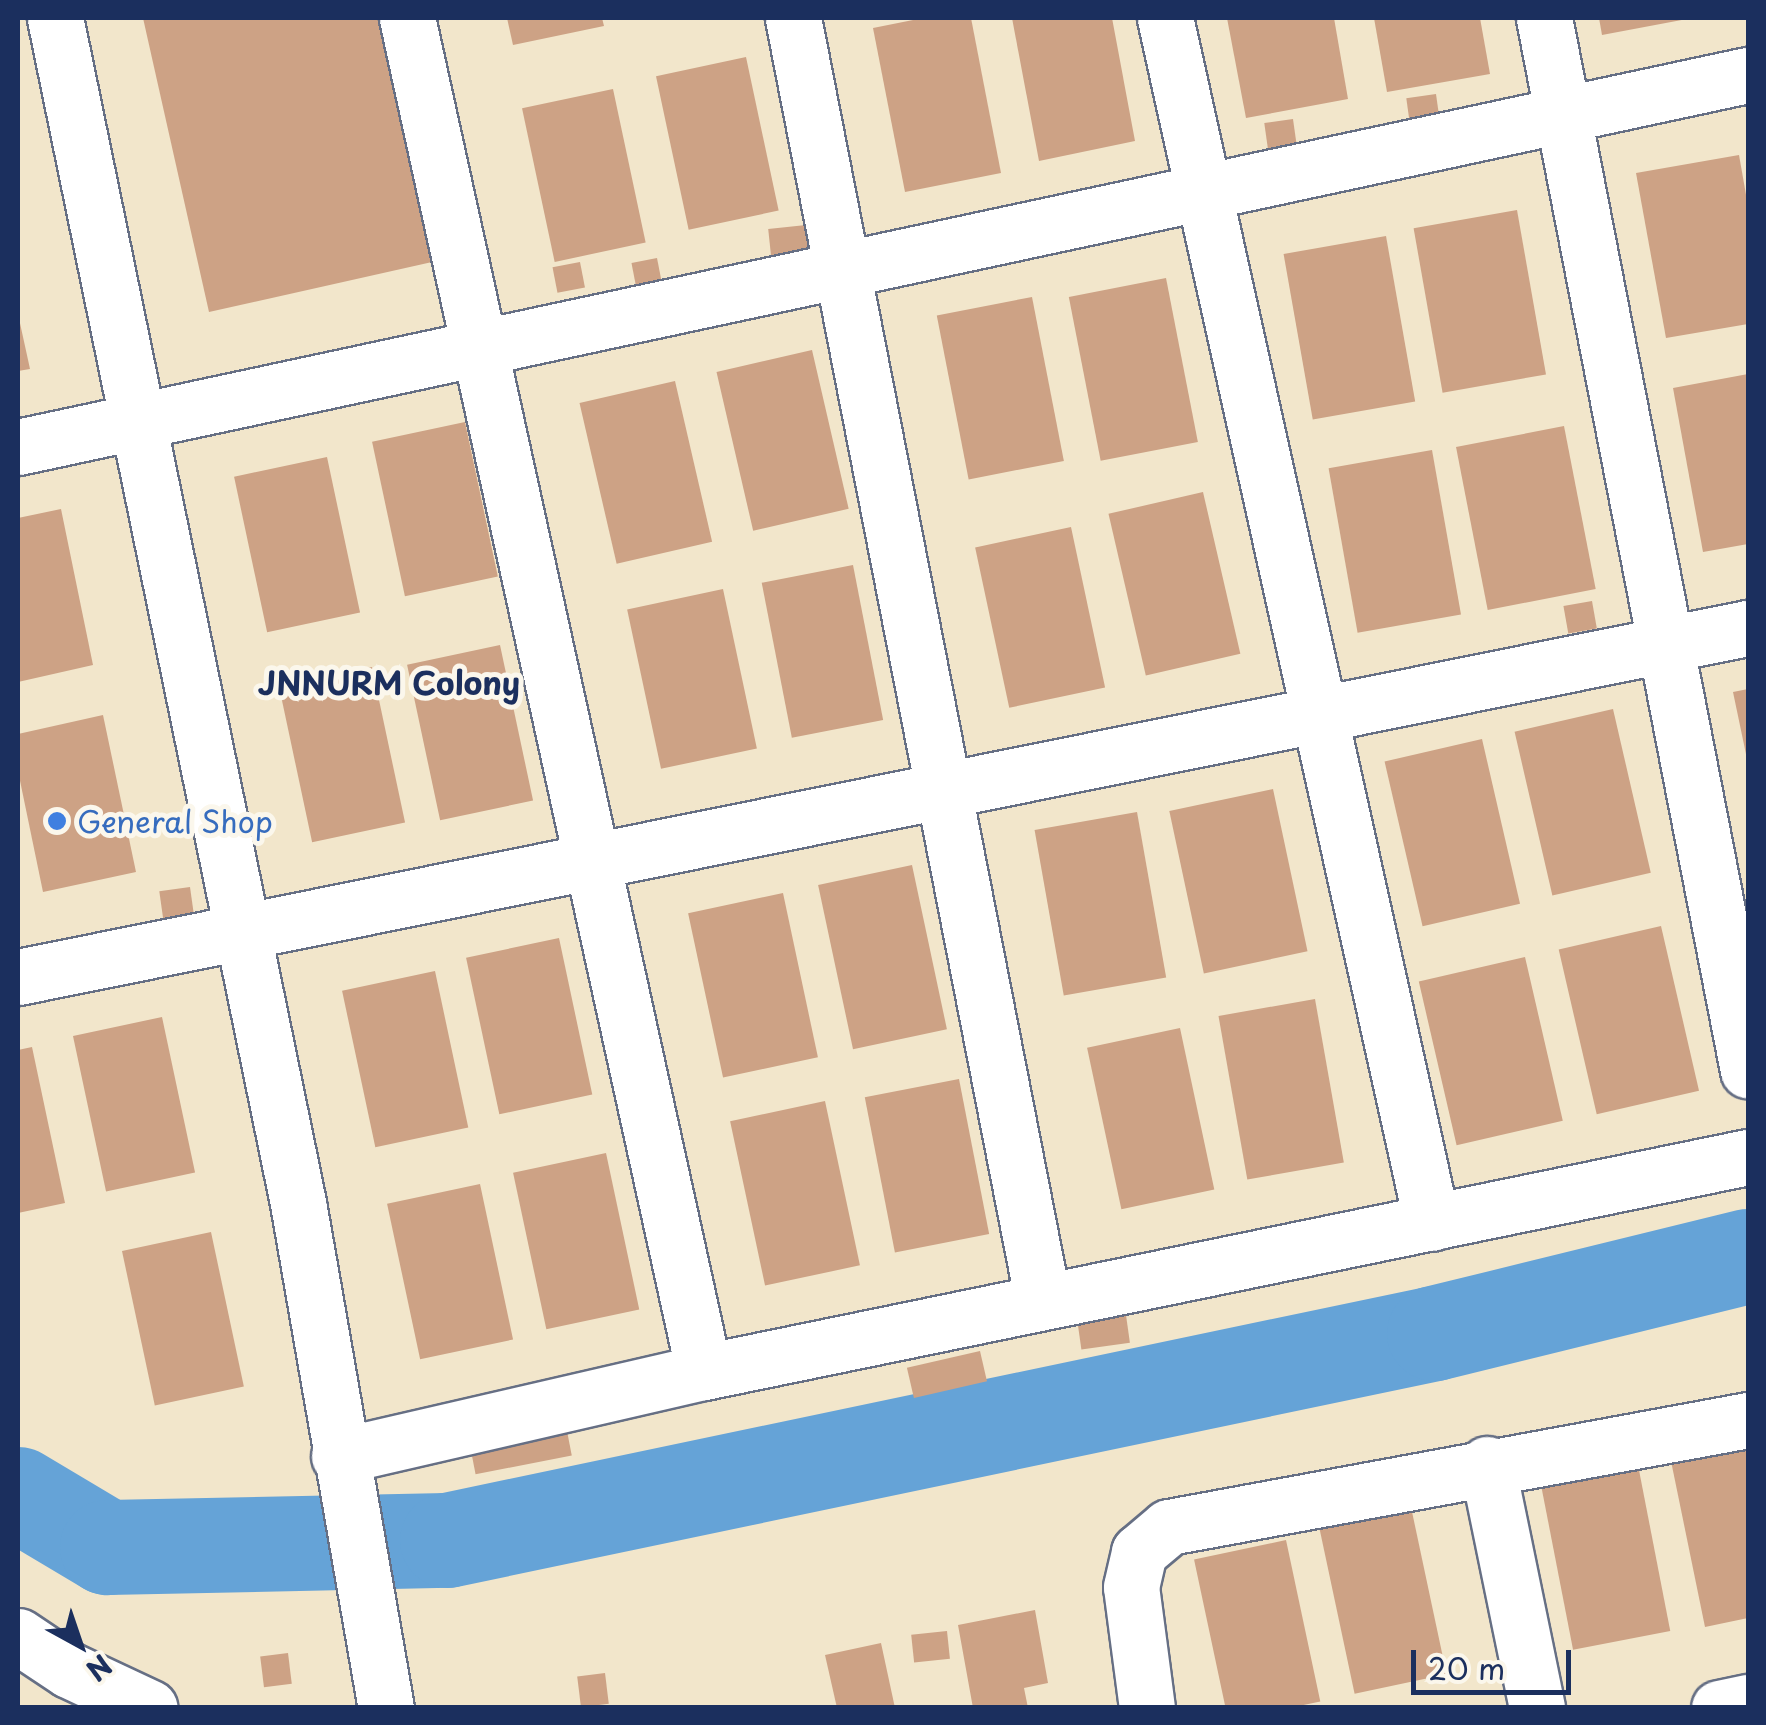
<!DOCTYPE html>
<style>
body{margin:0}
#map{position:relative;width:1766px;height:1725px;overflow:hidden;background:#f2e6cb;font-family:"Playpen Sans",sans-serif}
div>[style]{position:absolute}
.river>*{height:95px;margin:-47.5px;padding:0 47.5px;transform-origin:47.5px;border-radius:47.5px;background:#65a3d7}
.building>*{inset:0;background:#cda285;transform-origin:0 0}
.roads{filter:drop-shadow(2px 0 #666f84) drop-shadow(-2px 0 #666f84) drop-shadow(0 2px #666f84) drop-shadow(0 -2px #666f84)}
.street>*{height:55px;margin:-27.5px;padding:0 27.5px;transform-origin:27.5px;border-radius:27.5px;background:#fff}
.dots>*{width:28px;height:28px;translate:-50% -50%;box-sizing:border-box;border:5px solid #fbf7ec;border-radius:50%}
span{translate:-50% -50%;white-space:nowrap;text-align:center;line-height:1.15;-webkit-text-stroke:10px #fbf7ec;paint-order:stroke}
.shop-label{font-size:30px;color:#366cbe}
.left{translate:0 -50%;text-align:left}
.neighbourhood-label{font-size:32px;color:#1b2f5e;font-weight:700}
.frame{position:absolute;inset:0;border:20px solid #1b2f5e;pointer-events:none}
.north{position:absolute;left:30px;top:1595px;width:100px;height:100px;-webkit-text-stroke:8px #fbf7ec;paint-order:stroke;rotate:140deg;font-size:28px;font-weight:700;line-height:40px;text-align:center;color:#1b2f5e}
.north::after{content:'';display:block;margin:auto;width:35px;height:45px;background:#1b2f5e;clip-path:polygon(50% 0,100% 100%,50% 72%,0 100%)}
.scale{position:absolute;left:1411px;top:1650px;width:160px;height:45px;box-sizing:border-box;border:5px solid #1b2f5e;border-top:0;padding-left:12px;font-size:30px;line-height:35px;white-space:nowrap;color:#1b2f5e;-webkit-text-stroke:8px #fbf7ec;paint-order:stroke}
</style>
<div id="map">
<div class="river">
<i style="left:18px;top:1494px;width:104px;rotate:30.8deg"></i>
<i style="left:107px;top:1547px;width:340px;rotate:-1.2deg"></i>
<i style="left:447px;top:1540px;width:1008px;rotate:-11.84deg"></i>
<i style="left:1434px;top:1333px;width:323px;rotate:-13.8deg"></i>
</div>
<div class="building">
<i style="clip-path:polygon(143px 18px,387px 18px,441px 260px,209px 312px)"></i>
<i style="clip-path:polygon(507px 18px,602px 18px,604px 26px,513px 45px)"></i>
<i style="clip-path:polygon(923px 18px,971px 18px,1001px 173px,905px 192px,873px 28px)"></i>
<i style="clip-path:polygon(1012px 18px,1112px 18px,1135px 141px,1039px 161px)"></i>
<i style="clip-path:polygon(1227px 18px,1334px 18px,1348px 99px,1246px 118px)"></i>
<i style="clip-path:polygon(1374px 18px,1480px 18px,1490px 74px,1387px 92px)"></i>
<i style="clip-path:polygon(1599px 18px,1687px 18px,1687px 19px,1602px 35px)"></i>
<i style="left:746px;top:57px;width:157px;height:92px;rotate:78deg"></i>
<i style="left:613px;top:89px;width:157px;height:93px;rotate:78deg"></i>
<i style="left:1436px;top:94px;width:28px;height:30px;rotate:82deg"></i>
<i style="left:1293px;top:119px;width:29px;height:29px;rotate:82deg"></i>
<i style="clip-path:polygon(1739px 155px,1748px 206px,1748px 324px,1666px 338px,1636px 173px)"></i>
<i style="left:1517px;top:210px;width:167px;height:105px;rotate:80deg"></i>
<i style="left:806px;top:225px;width:27px;height:38px;rotate:84deg"></i>
<i style="left:1386px;top:236px;width:168px;height:104px;rotate:80deg"></i>
<i style="left:657px;top:258px;width:25px;height:26px;rotate:79deg"></i>
<i style="left:580px;top:262px;width:26px;height:28px;rotate:79deg"></i>
<i style="left:1166px;top:278px;width:167px;height:99px;rotate:79deg"></i>
<i style="left:1032px;top:297px;width:167px;height:97px;rotate:79deg"></i>
<i style="clip-path:polygon(18px 314px,30px 369px,18px 371px)"></i>
<i style="left:812px;top:350px;width:163px;height:98px;rotate:77deg"></i>
<i style="clip-path:polygon(1748px 374px,1748px 544px,1703px 552px,1673px 388px)"></i>
<i style="left:675px;top:381px;width:165px;height:98px;rotate:77deg"></i>
<i style="left:465px;top:422px;width:158px;height:95px;rotate:78deg"></i>
<i style="left:1564px;top:426px;width:166px;height:110px;rotate:79deg"></i>
<i style="left:1432px;top:450px;width:167px;height:105px;rotate:80deg"></i>
<i style="left:327px;top:457px;width:159px;height:95px;rotate:78deg"></i>
<i style="left:1203px;top:492px;width:166px;height:97px;rotate:77deg"></i>
<i style="clip-path:polygon(61px 509px,93px 665px,18px 682px,18px 518px)"></i>
<i style="left:1071px;top:527px;width:164px;height:98px;rotate:78deg"></i>
<i style="left:853px;top:565px;width:158px;height:93px;rotate:79deg"></i>
<i style="left:723px;top:589px;width:163px;height:98px;rotate:78deg"></i>
<i style="left:1592px;top:601px;width:28px;height:29px;rotate:80deg"></i>
<i style="left:500px;top:645px;width:159px;height:95px;rotate:78deg"></i>
<i style="left:372px;top:667px;width:159px;height:95px;rotate:78deg"></i>
<i style="clip-path:polygon(1748px 689px,1748px 759px,1747px 759px,1733px 692px)"></i>
<i style="left:1613px;top:709px;width:168px;height:101px;rotate:77deg"></i>
<i style="clip-path:polygon(103px 715px,136px 872px,43px 892px,18px 771px,18px 734px)"></i>
<i style="left:1482px;top:739px;width:169px;height:100px;rotate:77deg"></i>
<i style="left:1273px;top:789px;width:166px;height:106px;rotate:78deg"></i>
<i style="left:1137px;top:812px;width:168px;height:104px;rotate:80deg"></i>
<i style="left:912px;top:865px;width:168px;height:96px;rotate:78deg"></i>
<i style="left:190px;top:887px;width:29px;height:31px;rotate:82deg"></i>
<i style="left:783px;top:893px;width:168px;height:97px;rotate:78deg"></i>
<i style="left:1661px;top:926px;width:169px;height:105px;rotate:77deg"></i>
<i style="left:559px;top:938px;width:160px;height:95px;rotate:78deg"></i>
<i style="left:1525px;top:957px;width:168px;height:109px;rotate:77deg"></i>
<i style="left:435px;top:971px;width:160px;height:95px;rotate:78deg"></i>
<i style="left:1315px;top:999px;width:166px;height:98px;rotate:80deg"></i>
<i style="left:162px;top:1017px;width:159px;height:91px;rotate:78deg"></i>
<i style="left:1180px;top:1028px;width:165px;height:95px;rotate:78deg"></i>
<i style="clip-path:polygon(32px 1047px,65px 1203px,18px 1213px,18px 1050px)"></i>
<i style="left:959px;top:1079px;width:158px;height:96px;rotate:79deg"></i>
<i style="left:825px;top:1101px;width:168px;height:97px;rotate:78deg"></i>
<i style="left:606px;top:1153px;width:160px;height:95px;rotate:78deg"></i>
<i style="left:480px;top:1184px;width:159px;height:95px;rotate:78deg"></i>
<i style="left:211px;top:1232px;width:158px;height:91px;rotate:78deg"></i>
<i style="left:1126px;top:1315px;width:28px;height:49px;rotate:82deg"></i>
<i style="left:980px;top:1351px;width:31px;height:75px;rotate:77deg"></i>
<i style="left:567px;top:1431px;width:25px;height:98px;rotate:79deg"></i>
<i style="clip-path:polygon(1748px 1445px,1748px 1618px,1705px 1627px,1671px 1461px)"></i>
<i style="left:1638px;top:1465px;width:169px;height:99px;rotate:79deg"></i>
<i style="left:1411px;top:1507px;width:171px;height:94px;rotate:78deg"></i>
<i style="left:1286px;top:1540px;width:165px;height:94px;rotate:78deg"></i>
<i style="clip-path:polygon(1035px 1610px,1048px 1683px,1024px 1688px,1028px 1708px,973px 1708px,958px 1625px)"></i>
<i style="left:947px;top:1631px;width:28px;height:36px;rotate:84deg"></i>
<i style="clip-path:polygon(881px 1643px,895px 1708px,837px 1708px,825px 1655px)"></i>
<i style="left:288px;top:1653px;width:31px;height:28px;rotate:83deg"></i>
<i style="left:605px;top:1673px;width:31px;height:28px;rotate:83deg"></i>
</div>
<div class="roads">
<div class="street">
<i style="left:55px;top:18px;width:1210px;rotate:78.41deg"></i>
<i style="left:298px;top:1203px;width:513px;rotate:80.12deg"></i>
<i style="left:407px;top:18px;width:1386px;rotate:77.63deg"></i>
<i style="left:793px;top:18px;width:1308px;rotate:78.98deg"></i>
<i style="left:1165px;top:18px;width:1234px;rotate:77.51deg"></i>
<i style="left:1544px;top:18px;width:1072px;rotate:79.03deg"></i>
<i style="left:18px;top:447px;width:1770px;rotate:-12.14deg"></i>
<i style="left:18px;top:977px;width:1765px;rotate:-11.41deg"></i>
<i style="left:339px;top:1456px;width:375px;rotate:-13deg"></i>
<i style="left:704px;top:1372px;width:1066px;rotate:-11.64deg"></i>
<i style="left:1487px;top:1464px;width:249px;rotate:78.4deg"></i>
<i style="left:18px;top:1636px;width:61px;rotate:33.7deg"></i>
<i style="left:69px;top:1670px;width:89px;rotate:25.1deg"></i>
<i style="left:1147px;top:1708px;width:122px;rotate:-97.5deg"></i>
<i style="left:1131px;top:1587px;width:36px;rotate:-77deg"></i>
<i style="left:1139px;top:1552px;width:39px;rotate:-40deg"></i>
<i style="left:1169px;top:1527px;width:589px;rotate:-10.47deg"></i>
<i style="left:1719px;top:1708px;width:30px;rotate:-12deg"></i>
</div>
</div>
<div class="dots">
<i style="left:57px;top:821px;background:#3f7fe0"></i>
</div>
<div class="shop-label">
<span class="left" style="left:77px;top:821px">General Shop</span>
</div>
<div class="neighbourhood-label">
<span style="left:389px;top:682px">JNNURM Colony</span>
</div>
<div class="frame"></div>
<div class="north">N</div>
<div class="scale">20 m</div>
</div>
